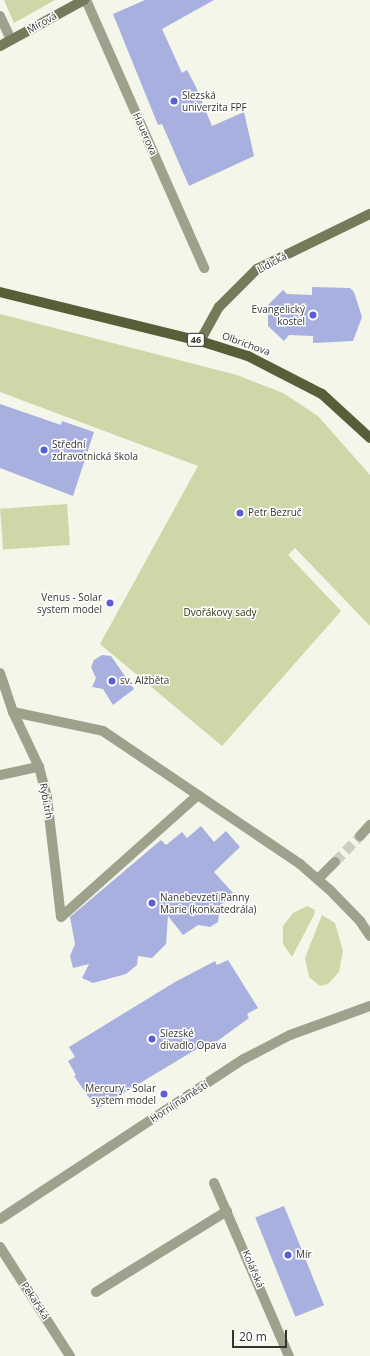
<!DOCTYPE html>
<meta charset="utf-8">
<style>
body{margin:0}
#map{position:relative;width:370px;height:1356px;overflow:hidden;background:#f3f6e9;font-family:"Open Sans",sans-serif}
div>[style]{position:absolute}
.green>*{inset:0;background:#ced7a7;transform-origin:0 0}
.building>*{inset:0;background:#a8b0df;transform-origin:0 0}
.street-tunnel>*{height:10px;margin-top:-5px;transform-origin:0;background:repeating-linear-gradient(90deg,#cdcfc4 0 10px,transparent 0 15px)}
.street>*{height:10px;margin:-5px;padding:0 5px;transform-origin:5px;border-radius:5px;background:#9ea28d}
.secondary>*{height:10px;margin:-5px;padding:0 5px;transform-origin:5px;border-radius:5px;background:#757a5b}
.primary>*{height:10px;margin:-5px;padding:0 5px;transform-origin:5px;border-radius:5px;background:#585e38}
.dots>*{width:11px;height:11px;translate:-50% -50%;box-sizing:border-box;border:2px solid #fff;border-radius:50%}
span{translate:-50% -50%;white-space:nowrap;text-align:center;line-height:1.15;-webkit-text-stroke:3px #fff;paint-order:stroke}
.shield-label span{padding:1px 3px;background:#fff;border:1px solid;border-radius:3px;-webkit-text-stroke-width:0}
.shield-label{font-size:9px;color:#33342f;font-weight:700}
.street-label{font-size:10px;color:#33342f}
.poi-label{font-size:10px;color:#33342f}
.left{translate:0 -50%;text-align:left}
.right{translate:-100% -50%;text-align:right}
.park-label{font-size:10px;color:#2c3109}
.scale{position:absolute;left:232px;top:1330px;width:55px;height:18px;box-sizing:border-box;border:2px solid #33342f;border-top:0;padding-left:5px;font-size:12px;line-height:14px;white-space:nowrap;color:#33342f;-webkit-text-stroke:3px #fff;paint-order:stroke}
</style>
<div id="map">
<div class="green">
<i style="clip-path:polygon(4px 0,55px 0,14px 23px)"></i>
<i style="clip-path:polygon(0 314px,237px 375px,283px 393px,318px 416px,370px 475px,370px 626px,295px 548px,288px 555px,341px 611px,222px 746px,100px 644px,198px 466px,0 392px)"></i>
<i style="left:67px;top:504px;width:41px;height:67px;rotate:86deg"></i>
<i style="clip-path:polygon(307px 906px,315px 910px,314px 915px,292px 957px,283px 944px,283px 926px,293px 913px)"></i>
<i style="clip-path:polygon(322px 915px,335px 923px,343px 951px,339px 972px,328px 984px,320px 986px,309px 977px,305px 958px)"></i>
</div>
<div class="building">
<i style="clip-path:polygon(145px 0,214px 0,162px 29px,182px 73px,187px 70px,196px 87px,212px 126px,244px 112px,254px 156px,189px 186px,162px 124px,158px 125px,113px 14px)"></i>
<i style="clip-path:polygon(312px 287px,350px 288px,354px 292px,362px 317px,353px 341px,313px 343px,313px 336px,289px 335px,284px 341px,268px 326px,268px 305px,283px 290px,287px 294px,312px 295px)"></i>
<i style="clip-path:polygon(0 404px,61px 425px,62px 421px,94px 432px,73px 496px,0 468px)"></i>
<i style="clip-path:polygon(102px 655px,111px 656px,134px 689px,113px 705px,103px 689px,92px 687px,96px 678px,91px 667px,94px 660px)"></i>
<i style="clip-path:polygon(201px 826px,214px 842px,226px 831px,240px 847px,214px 872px,233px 893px,220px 906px,218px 922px,210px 927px,198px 925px,183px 935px,168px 916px,166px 944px,152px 958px,138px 956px,137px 965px,126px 974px,93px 983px,82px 978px,89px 964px,73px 968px,70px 956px,75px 944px,70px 917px,161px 840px,166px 845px,182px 832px,187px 838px)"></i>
<i style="clip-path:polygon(228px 960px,258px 1008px,247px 1014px,249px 1018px,212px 1045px,201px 1049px,200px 1047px,97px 1109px,74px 1076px,76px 1075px,68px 1061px,75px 1057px,69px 1047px,175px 982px,215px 961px,217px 965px)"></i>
<i style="left:284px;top:1206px;width:107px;height:31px;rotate:68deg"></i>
</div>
<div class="street-tunnel">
<i style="left:335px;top:862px;width:36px;rotate:-46deg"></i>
</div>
<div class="street">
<i style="left:86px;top:0;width:293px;rotate:66.2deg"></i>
<i style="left:0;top:16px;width:26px;rotate:65deg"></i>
<i style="left:0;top:673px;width:41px;rotate:71.6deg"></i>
<i style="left:0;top:775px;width:40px;rotate:-12deg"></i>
<i style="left:198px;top:795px;width:183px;rotate:138.3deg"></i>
<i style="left:61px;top:917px;width:121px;rotate:-96.7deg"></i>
<i style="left:47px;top:797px;width:31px;rotate:-105deg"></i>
<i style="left:39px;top:767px;width:61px;rotate:-115.3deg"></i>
<i style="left:13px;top:712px;width:92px;rotate:11.9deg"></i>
<i style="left:103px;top:731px;width:238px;rotate:34deg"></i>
<i style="left:300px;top:864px;width:38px;rotate:41deg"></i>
<i style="left:329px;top:889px;width:45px;rotate:45.9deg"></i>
<i style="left:360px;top:921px;width:18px;rotate:56deg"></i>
<i style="left:360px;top:836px;width:15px;rotate:-48deg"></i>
<i style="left:318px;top:879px;width:24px;rotate:-45deg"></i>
<i style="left:214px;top:1183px;width:189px;rotate:66.6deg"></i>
<i style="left:0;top:1219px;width:292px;rotate:-33.3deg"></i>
<i style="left:244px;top:1059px;width:52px;rotate:-27.6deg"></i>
<i style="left:290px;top:1035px;width:85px;rotate:-19.9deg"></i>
<i style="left:0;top:1247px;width:130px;rotate:57.3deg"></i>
<i style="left:96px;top:1292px;width:154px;rotate:-31.7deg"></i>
</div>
<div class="secondary">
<i style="left:0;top:46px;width:96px;rotate:-28.7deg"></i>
<i style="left:200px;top:341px;width:39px;rotate:-61deg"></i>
<i style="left:219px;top:307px;width:54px;rotate:-45deg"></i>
<i style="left:257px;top:269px;width:126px;rotate:-26deg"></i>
</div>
<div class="primary">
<i style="left:0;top:292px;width:206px;rotate:13.8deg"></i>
<i style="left:200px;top:341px;width:50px;rotate:17.4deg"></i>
<i style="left:248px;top:356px;width:83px;rotate:27.2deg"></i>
<i style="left:322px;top:394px;width:65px;rotate:42.5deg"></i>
</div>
<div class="dots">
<i style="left:174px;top:101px;background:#5a5fd7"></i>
<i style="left:313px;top:315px;background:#5a5fd7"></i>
<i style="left:44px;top:450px;background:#5a5fd7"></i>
<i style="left:240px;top:513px;background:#5a5fd7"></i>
<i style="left:110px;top:603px;background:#5a5fd7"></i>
<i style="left:112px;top:681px;background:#5a5fd7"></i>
<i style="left:152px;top:903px;background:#5a5fd7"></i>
<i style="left:152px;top:1039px;background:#5a5fd7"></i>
<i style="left:164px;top:1094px;background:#5a5fd7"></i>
<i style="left:288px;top:1255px;background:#5a5fd7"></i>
</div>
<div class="shield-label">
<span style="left:196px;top:340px">46</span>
</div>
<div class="street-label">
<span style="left:42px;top:23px;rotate:-29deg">Mírová</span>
<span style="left:145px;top:134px;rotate:66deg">Hauerova</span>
<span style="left:272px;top:263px;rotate:-28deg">Lidická</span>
<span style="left:246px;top:344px;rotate:20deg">Olbrichova</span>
<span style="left:46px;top:801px;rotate:80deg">Rybí trh</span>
<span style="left:179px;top:1102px;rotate:-33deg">Horní náměstí</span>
<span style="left:253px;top:1269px;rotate:67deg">Kolářská</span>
<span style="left:35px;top:1301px;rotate:57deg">Pekařská</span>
</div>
<div class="poi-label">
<span class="left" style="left:182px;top:101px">Slezská<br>univerzita FPF</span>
<span class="right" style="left:305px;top:315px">Evangelický<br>kostel</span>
<span class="left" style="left:52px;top:450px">Střední<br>zdravotnická škola</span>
<span class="left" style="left:248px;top:513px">Petr Bezruč</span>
<span class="right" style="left:102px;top:603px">Venus - Solar<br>system model</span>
<span class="left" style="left:120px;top:681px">sv. Alžběta</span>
<span class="left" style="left:160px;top:903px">Nanebevzetí Panny<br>Marie (konkatedrála)</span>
<span class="left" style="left:160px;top:1039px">Slezské<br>divadlo Opava</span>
<span class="right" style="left:156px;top:1094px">Mercury - Solar<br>system model</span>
<span class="left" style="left:296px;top:1255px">Mír</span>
</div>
<div class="park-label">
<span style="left:220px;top:613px">Dvořákovy sady</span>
</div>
<div class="scale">20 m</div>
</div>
